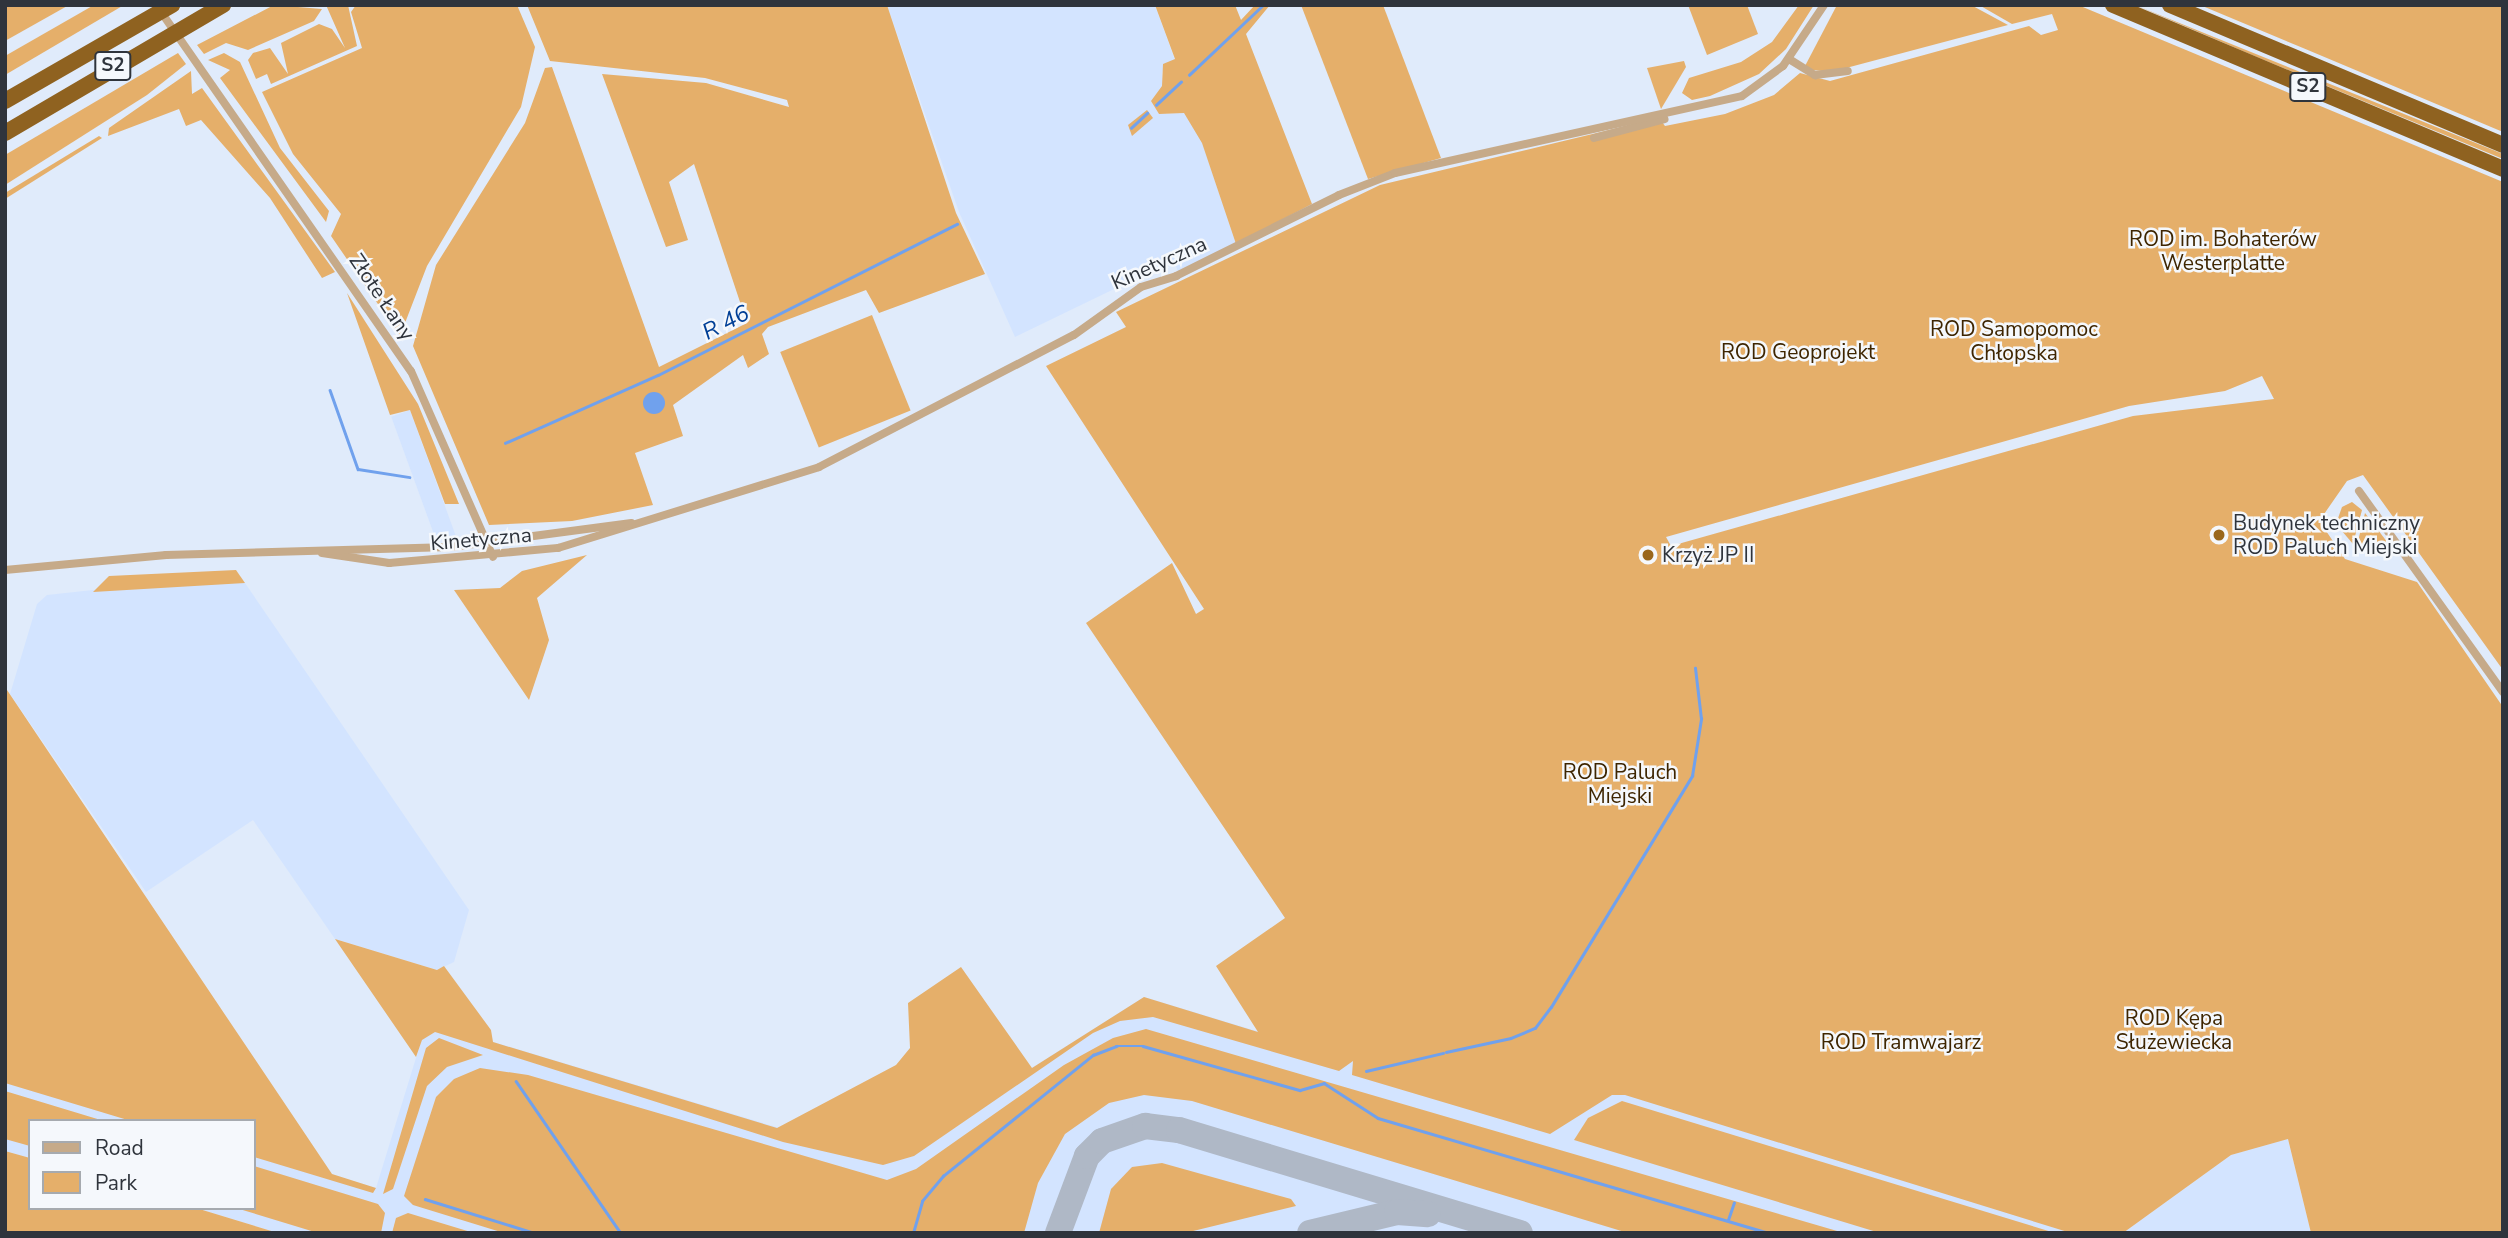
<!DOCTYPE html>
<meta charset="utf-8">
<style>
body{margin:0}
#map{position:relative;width:2508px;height:1238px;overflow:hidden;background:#e0ebfb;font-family:"Nunito Sans",sans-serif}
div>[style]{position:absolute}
.built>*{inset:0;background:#d3e4ff;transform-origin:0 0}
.green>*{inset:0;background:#e5af6a;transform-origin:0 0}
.water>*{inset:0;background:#70a1ed}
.round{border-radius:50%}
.stream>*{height:2.5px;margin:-1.25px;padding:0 1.25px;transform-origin:1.25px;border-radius:1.25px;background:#70a1ed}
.taxiway>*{height:26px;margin:-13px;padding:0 13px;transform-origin:13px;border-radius:13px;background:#afb8c6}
.minor>*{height:8px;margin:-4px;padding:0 4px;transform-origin:4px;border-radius:4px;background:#c6aa89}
.motorway>*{height:16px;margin:-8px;padding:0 8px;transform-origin:8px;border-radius:8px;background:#8f6220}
.dots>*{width:19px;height:19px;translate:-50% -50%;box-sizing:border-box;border:4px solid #f5f8fc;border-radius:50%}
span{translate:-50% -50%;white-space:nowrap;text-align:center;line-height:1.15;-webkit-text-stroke:5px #f5f8fc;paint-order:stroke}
.shield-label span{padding:2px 5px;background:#f5f8fc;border:2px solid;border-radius:5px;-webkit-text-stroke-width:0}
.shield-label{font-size:19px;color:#2f343c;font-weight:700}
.park-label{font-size:21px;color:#3e2500}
.street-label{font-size:21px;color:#2f343c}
.poi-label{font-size:21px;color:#2f343c}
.left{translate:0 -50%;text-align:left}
.water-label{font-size:23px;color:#003f96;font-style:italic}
.frame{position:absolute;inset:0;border:7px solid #2f343c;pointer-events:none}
.legend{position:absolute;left:28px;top:1119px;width:228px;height:91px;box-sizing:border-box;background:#f5f8fc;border:2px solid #a6aaaf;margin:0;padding:9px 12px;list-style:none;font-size:21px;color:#2f343c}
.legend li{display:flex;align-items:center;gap:14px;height:35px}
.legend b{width:35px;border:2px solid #a6aaaf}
</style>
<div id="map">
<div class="built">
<i style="clip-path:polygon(887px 5px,1155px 5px,1175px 60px,1162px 72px,1163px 86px,1151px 101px,1159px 114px,1184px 113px,1202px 142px,1236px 244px,1178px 272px,1174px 260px,1015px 337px,959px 212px)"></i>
<i style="left:410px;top:410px;width:133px;height:20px;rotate:70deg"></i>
<i style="clip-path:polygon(245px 583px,469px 910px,454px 962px,437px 970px,335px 939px,253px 820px,146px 892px,10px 694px,37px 604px,47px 595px,148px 584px)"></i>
<i style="clip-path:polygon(1144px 997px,1260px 1032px,1615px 1088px,2084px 1233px,278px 1233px,196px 1208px,254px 1208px,254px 1151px,376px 1188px,427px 1022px,886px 1160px)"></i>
<i style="clip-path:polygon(5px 1076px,154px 1121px,30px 1121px,30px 1158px,5px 1151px)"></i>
<i style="clip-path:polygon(2288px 1139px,2311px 1233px,2123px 1233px,2231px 1155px)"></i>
</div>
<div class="green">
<i style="clip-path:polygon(5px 5px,69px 5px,5px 41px)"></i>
<i style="clip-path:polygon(94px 5px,124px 5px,5px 75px,5px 56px)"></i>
<i style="clip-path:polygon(274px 5px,322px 9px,314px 21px,248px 50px,226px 43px,204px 54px,197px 45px)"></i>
<i style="clip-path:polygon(326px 5px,348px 5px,357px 46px,271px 84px,267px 74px,256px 79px,248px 60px,253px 53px,270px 48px,288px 74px,281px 43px,319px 24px,332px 29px,345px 48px)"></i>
<i style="clip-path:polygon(356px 5px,517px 5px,535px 47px,521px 107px,427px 266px,400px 336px,331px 236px,341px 214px,293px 154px,262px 92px,362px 48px,351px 12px)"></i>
<i style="clip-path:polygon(527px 5px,887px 5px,956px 213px,985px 274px,879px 313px,866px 290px,768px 327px,762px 334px,769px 354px,748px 368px,743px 355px,673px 405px,683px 436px,635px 453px,653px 505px,572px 521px,489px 525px,413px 346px,436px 265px,525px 123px,545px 68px,552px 67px,659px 367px,747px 323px,694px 164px,669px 182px,688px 240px,666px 247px,602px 74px,706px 83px,789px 107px,787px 100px,705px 78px,550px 61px)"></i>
<i style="clip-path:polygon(1155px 5px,1235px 5px,1241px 20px,1255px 5px,1270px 5px,1246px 34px,1312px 204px,1236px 244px,1202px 143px,1184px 113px,1159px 114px,1151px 101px,1162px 86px,1163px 64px,1175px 59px)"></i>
<i style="clip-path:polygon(1301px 5px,1383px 5px,1441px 158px,1368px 179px)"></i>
<i style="clip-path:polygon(1688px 5px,1747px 5px,1758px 34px,1707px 55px)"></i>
<i style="clip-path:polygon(1799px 5px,1814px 5px,1786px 49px,1759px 74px,1710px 96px,1692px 100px,1682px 93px,1689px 78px,1741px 62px,1772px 42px)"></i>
<i style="clip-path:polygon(1837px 5px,1971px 5px,2008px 25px,1831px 72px,1813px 70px,1805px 66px)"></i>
<i style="clip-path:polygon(evenodd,1979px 5px,2078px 5px,2503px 182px,2503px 670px,2363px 475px,2347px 481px,2322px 517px,2316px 516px,2345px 559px,2417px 582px,2503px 707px,2503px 1233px,2311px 1233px,2288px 1139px,2231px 1155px,2123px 1233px,2071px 1233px,1625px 1095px,1612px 1095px,1550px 1134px,1352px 1075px,1353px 1061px,1339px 1071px,1153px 1017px,1120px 1021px,1093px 1033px,914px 1156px,883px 1165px,783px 1142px,435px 1032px,422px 1040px,416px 1057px,335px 939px,437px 970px,444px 966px,491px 1030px,493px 1042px,777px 1128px,896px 1065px,910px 1048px,908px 1003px,961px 967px,1032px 1068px,1144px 997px,1258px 1032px,1216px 966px,1285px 918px,1086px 623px,1172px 563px,1196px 614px,1204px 609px,1046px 366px,1126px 327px,1116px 312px,1380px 185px,1659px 118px,1665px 126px,1725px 114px,1774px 95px,1800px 73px,1830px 81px,2029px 26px,2041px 35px,2058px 30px,2052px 14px,2012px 24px,1979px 5px,2262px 376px,2274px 399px,2133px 416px,1671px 546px,1666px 537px,2129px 406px,2225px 391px,2262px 376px)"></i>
<i style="clip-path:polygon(2135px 5px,2503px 154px,2503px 159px,2252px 55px)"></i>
<i style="clip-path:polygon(2200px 5px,2503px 5px,2503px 132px,2303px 48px)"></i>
<i style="clip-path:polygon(178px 53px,186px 64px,147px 95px,5px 185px,5px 155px)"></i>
<i style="clip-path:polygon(224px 53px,240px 62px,280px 148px,329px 211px,326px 222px,220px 78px,230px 70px,208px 60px)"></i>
<i style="clip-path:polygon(1684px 61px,1686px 67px,1661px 109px,1647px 68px)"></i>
<i style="clip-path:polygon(191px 71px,192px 94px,202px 88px,335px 272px,322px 278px,270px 198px,201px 120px,186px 126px,179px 109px,108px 136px,109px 128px)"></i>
<i style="clip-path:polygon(1147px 110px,1153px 118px,1132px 136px,1128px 125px)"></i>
<i style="clip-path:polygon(99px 136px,102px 138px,5px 199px,5px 193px)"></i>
<i style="clip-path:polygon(347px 293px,418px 404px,459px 504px,445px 504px,410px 410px,390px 415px)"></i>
<i style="left:872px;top:315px;width:103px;height:99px;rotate:68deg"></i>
<i style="clip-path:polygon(2352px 502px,2362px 510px,2353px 544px,2336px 524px,2342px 507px)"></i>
<i style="clip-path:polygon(2365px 513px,2391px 547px,2391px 555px,2357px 545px)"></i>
<i style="clip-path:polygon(587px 555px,537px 598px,549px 640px,529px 700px,454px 590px,500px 588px,522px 571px)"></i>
<i style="clip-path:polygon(236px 570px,245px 583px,93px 592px,109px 576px)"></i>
<i style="clip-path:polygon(5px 687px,332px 1174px,376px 1188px,373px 1193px,254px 1157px,254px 1121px,131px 1121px,5px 1083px)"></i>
<i style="clip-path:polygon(1146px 1029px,1844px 1233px,1628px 1233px,1192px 1101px,1144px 1095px,1109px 1103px,1065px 1134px,1038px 1183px,1024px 1233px,504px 1233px,413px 1205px,404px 1196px,436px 1097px,454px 1079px,480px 1068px,528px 1075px,887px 1180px,916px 1169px,1064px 1065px,1113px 1038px)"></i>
<i style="clip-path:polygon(439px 1038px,483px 1055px,447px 1067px,427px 1086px,393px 1189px,383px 1194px,426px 1048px)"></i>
<i style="clip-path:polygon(5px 1091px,104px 1121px,30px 1121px,30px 1146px,5px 1139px)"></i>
<i style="clip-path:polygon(1622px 1101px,2055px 1233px,1880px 1233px,1574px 1140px,1588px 1118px)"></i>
<i style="clip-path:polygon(5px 1151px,30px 1158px,30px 1208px,196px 1208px,278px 1233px,5px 1233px)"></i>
<i style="clip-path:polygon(1162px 1163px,1291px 1199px,1296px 1206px,1185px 1233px,1099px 1233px,1111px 1189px,1132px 1167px)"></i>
<i style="clip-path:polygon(254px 1166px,378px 1204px,385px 1213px,381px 1233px,318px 1233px,236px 1208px,254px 1208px)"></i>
<i style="clip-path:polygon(408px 1213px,474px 1233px,392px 1233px,396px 1218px)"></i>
</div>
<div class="water">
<i class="round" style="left:643px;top:392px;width:22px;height:22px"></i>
</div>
<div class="stream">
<i style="left:1189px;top:75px;width:102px;rotate:-43.4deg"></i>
<i style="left:1156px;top:105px;width:34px;rotate:-43deg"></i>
<i style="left:1131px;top:128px;width:22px;rotate:-43deg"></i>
<i style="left:330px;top:390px;width:84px;rotate:70.5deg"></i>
<i style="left:358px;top:469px;width:52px;rotate:8.9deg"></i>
<i style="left:505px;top:443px;width:167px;rotate:-24deg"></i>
<i style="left:658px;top:375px;width:335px;rotate:-26.8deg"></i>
<i style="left:1446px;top:1052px;width:66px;rotate:-12.2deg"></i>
<i style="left:1511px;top:1038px;width:26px;rotate:-23deg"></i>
<i style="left:1535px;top:1028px;width:26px;rotate:-53deg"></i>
<i style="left:1551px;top:1007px;width:271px;rotate:-58.6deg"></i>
<i style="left:1692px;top:776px;width:58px;rotate:-81deg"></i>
<i style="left:1701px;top:719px;width:51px;rotate:-96.7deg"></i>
<i style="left:1366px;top:1071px;width:79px;rotate:-13.2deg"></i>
<i style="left:516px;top:1081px;width:185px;rotate:55.4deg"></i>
<i style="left:425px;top:1199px;width:115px;rotate:17.2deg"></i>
<i style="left:1728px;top:1220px;width:18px;rotate:-71deg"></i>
<i style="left:913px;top:1233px;width:33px;rotate:-74deg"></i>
<i style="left:922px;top:1201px;width:33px;rotate:-50deg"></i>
<i style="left:943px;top:1176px;width:193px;rotate:-38.9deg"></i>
<i style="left:1093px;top:1055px;width:25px;rotate:-21deg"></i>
<i style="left:1116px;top:1046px;width:27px"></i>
<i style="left:1143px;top:1046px;width:163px;rotate:15.7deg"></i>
<i style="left:1300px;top:1090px;width:25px;rotate:-16deg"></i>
<i style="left:1324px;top:1083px;width:64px;rotate:32.9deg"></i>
<i style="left:1378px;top:1118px;width:407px;rotate:16.4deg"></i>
</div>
<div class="taxiway">
<i style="left:1058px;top:1233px;width:82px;rotate:-69.4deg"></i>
<i style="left:1087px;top:1156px;width:21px;rotate:-45deg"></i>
<i style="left:1102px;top:1141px;width:46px;rotate:-19.2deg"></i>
<i style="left:1145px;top:1126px;width:34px;rotate:7deg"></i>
<i style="left:1179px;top:1130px;width:356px;rotate:16.8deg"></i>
<i style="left:1310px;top:1233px;width:89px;rotate:-13.6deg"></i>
<i style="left:1397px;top:1212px;width:31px;rotate:4deg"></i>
</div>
<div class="minor">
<i style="left:159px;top:9px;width:441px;rotate:55.2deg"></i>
<i style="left:411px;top:371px;width:203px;rotate:66.2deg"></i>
<i style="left:1789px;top:59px;width:31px;rotate:32deg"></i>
<i style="left:1815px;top:75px;width:33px;rotate:-7deg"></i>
<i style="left:1594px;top:138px;width:73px;rotate:-15deg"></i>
<i style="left:2359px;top:491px;width:247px;rotate:54.4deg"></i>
<i style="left:322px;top:553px;width:68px;rotate:8.5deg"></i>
<i style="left:389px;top:563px;width:170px;rotate:-5.1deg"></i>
<i style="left:558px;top:548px;width:273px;rotate:-17.2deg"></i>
<i style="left:819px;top:467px;width:287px;rotate:-27.4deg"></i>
<i style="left:1074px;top:335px;width:82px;rotate:-35.6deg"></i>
<i style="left:1141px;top:287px;width:37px;rotate:-17deg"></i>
<i style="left:1176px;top:276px;width:182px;rotate:-26.4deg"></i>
<i style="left:1339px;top:195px;width:60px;rotate:-21.4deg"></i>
<i style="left:1395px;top:173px;width:355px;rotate:-12.5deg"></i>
<i style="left:1742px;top:96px;width:51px;rotate:-36.2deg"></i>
<i style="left:1783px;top:66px;width:73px;rotate:-56.1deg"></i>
<i style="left:5px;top:570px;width:162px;rotate:-5.3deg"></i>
<i style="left:166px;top:555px;width:285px;rotate:-1.6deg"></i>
<i style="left:451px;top:547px;width:182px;rotate:-7.6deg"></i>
</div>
<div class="motorway">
<i style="left:2113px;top:5px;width:423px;rotate:22.8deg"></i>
<i style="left:2170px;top:5px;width:361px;rotate:22.8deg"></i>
<i style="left:5px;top:101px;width:193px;rotate:-29.9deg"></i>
<i style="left:5px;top:133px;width:253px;rotate:-30.4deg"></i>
</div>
<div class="dots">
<i style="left:2219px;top:535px;background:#9a671c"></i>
<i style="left:1648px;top:555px;background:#9a671c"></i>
</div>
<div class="shield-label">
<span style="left:113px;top:66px">S2</span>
<span style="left:2308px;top:87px">S2</span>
</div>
<div class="park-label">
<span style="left:2223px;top:251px">ROD im. Bohaterów<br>Westerplatte</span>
<span style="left:2014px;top:341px">ROD Samopomoc<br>Chłopska</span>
<span style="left:1798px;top:352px">ROD Geoprojekt</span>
<span style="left:1620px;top:784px">ROD Paluch<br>Miejski</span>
<span style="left:2174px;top:1030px">ROD Kępa<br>Służewiecka</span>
<span style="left:1901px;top:1042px">ROD Tramwajarz</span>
</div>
<div class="street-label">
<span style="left:1159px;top:263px;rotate:-24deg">Kinetyczna</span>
<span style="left:382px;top:297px;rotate:56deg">Złote Łany</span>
<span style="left:481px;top:539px;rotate:-5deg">Kinetyczna</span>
</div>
<div class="poi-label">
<span class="left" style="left:2233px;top:535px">Budynek techniczny<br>ROD Paluch Miejski</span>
<span class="left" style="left:1662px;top:555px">Krzyż JP II</span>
</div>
<div class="water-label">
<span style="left:726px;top:323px;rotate:-27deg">R 46</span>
</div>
<div class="frame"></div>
<ul class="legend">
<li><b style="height:9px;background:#c6aa89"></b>Road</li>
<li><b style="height:19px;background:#e5af6a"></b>Park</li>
</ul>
</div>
